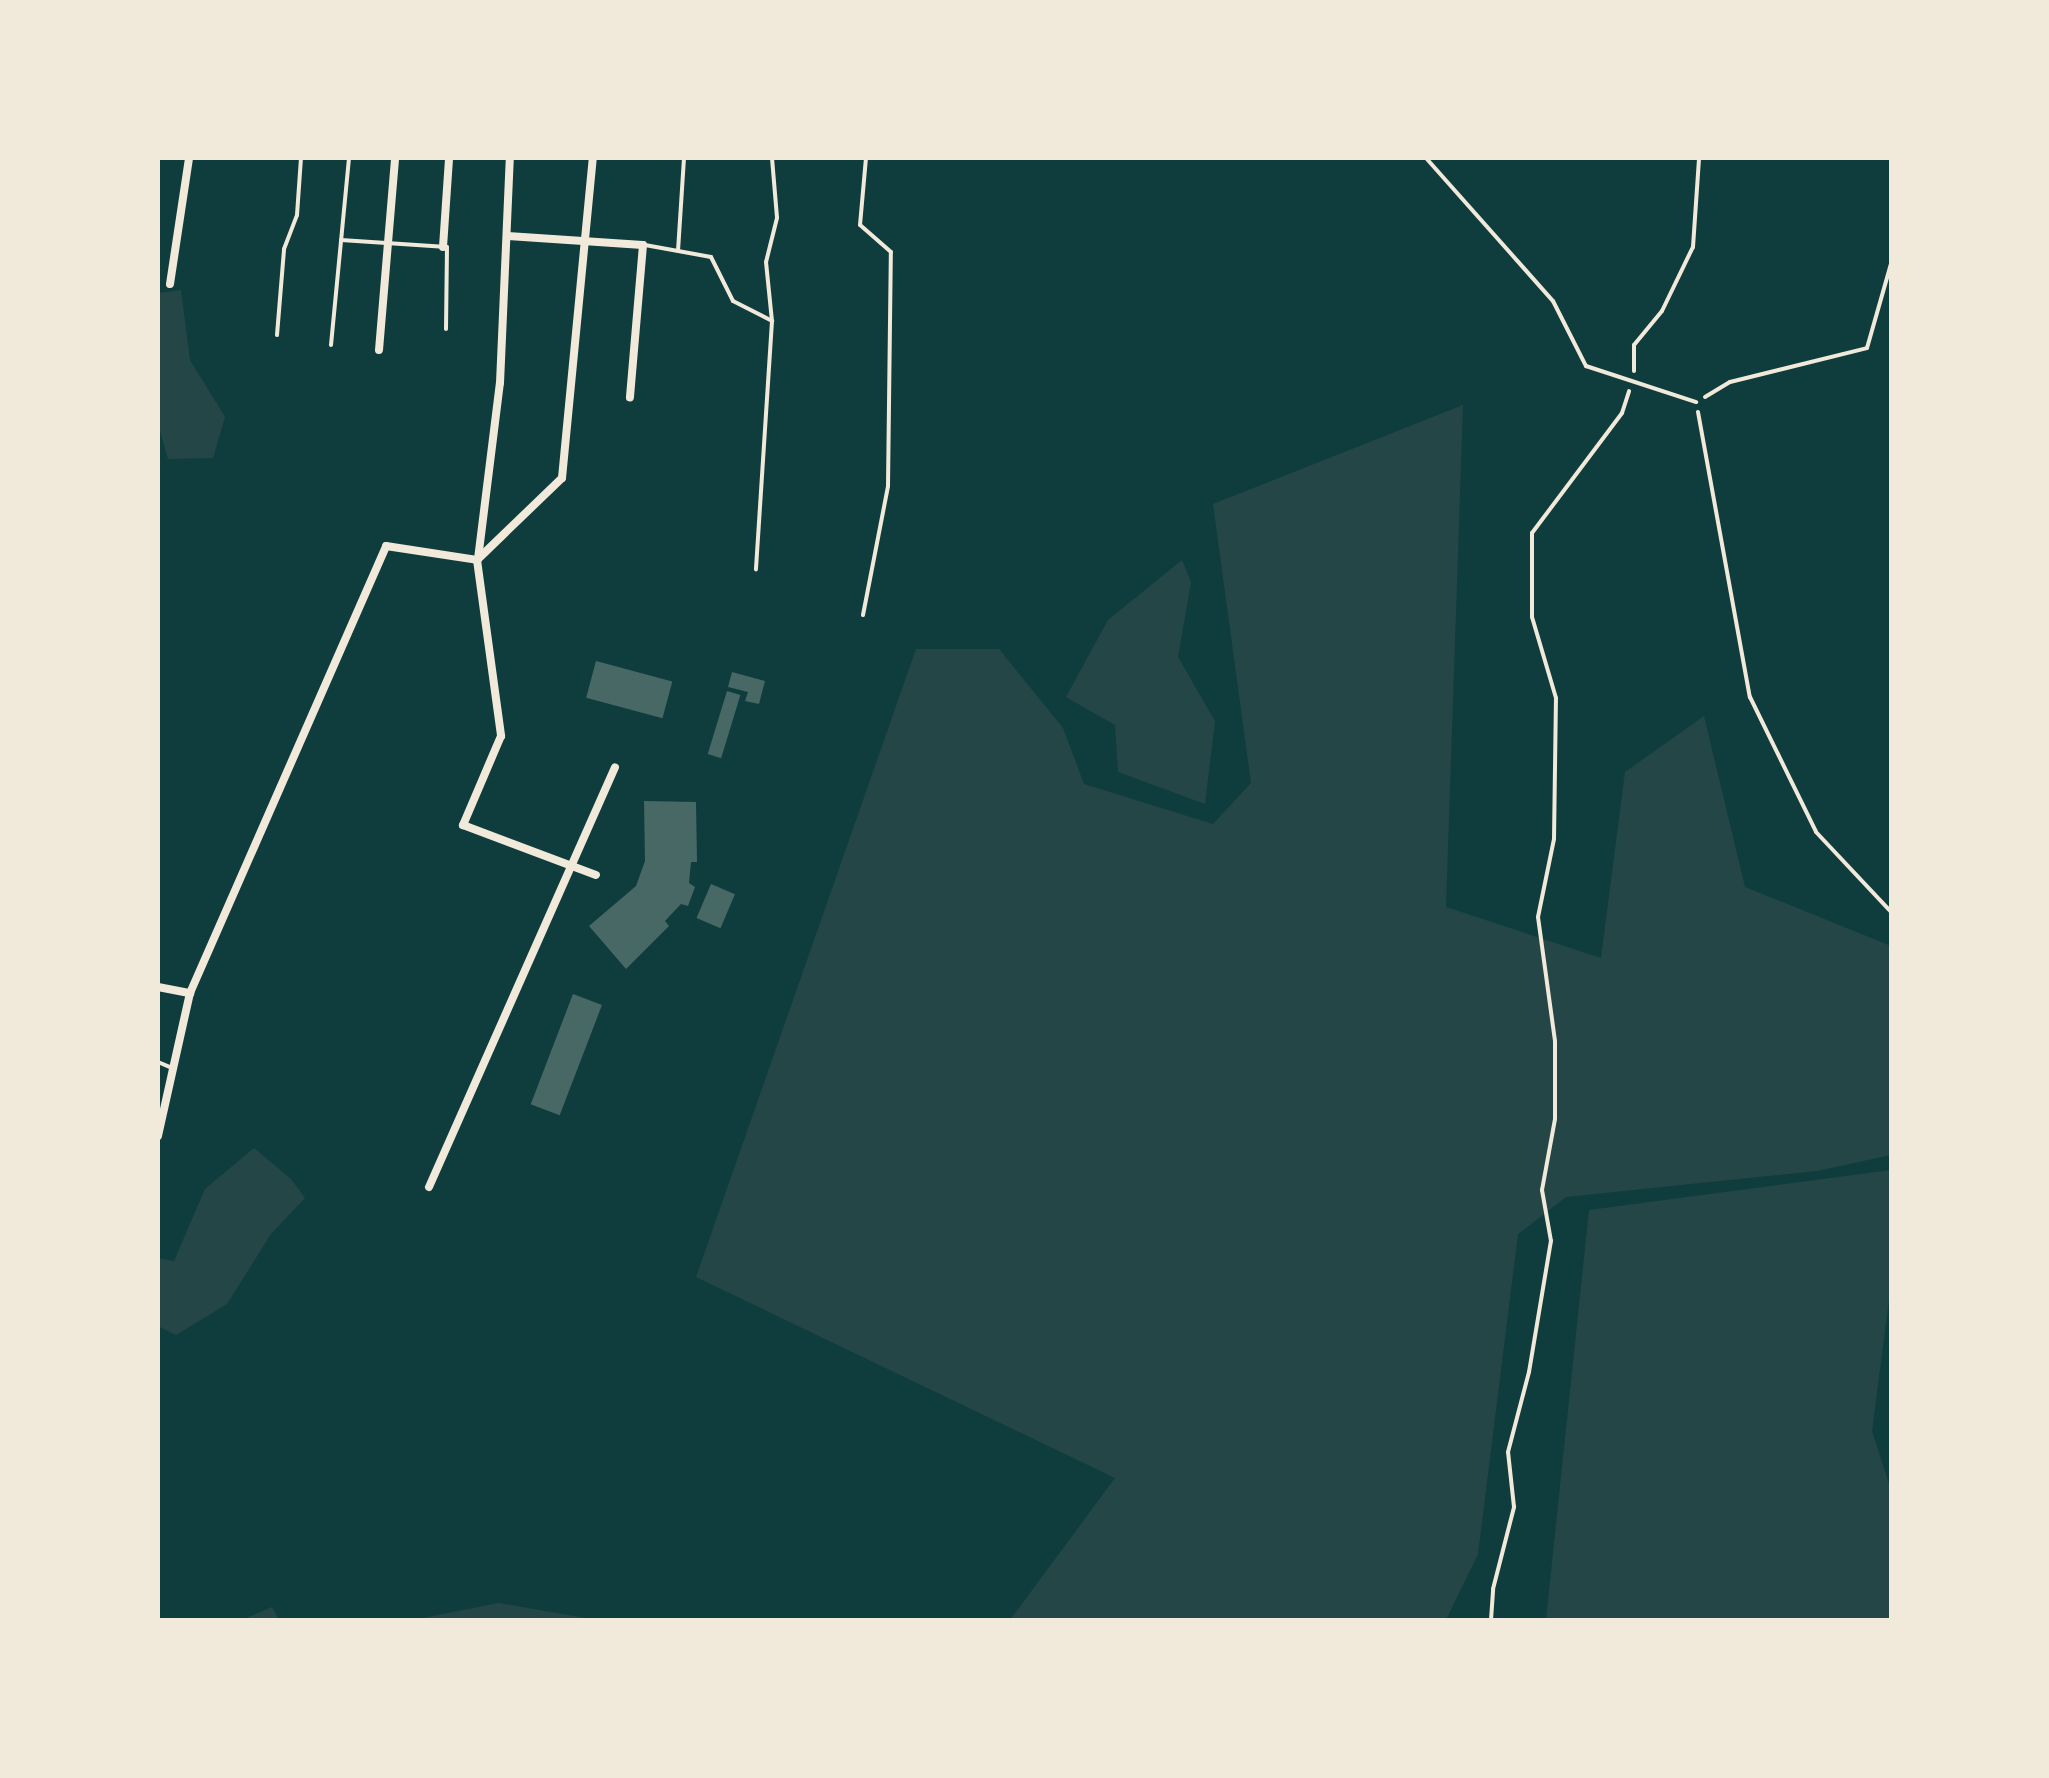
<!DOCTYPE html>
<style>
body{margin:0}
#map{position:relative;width:2049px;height:1778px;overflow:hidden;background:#0f3d3e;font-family:"Titillium Web",sans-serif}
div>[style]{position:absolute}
.green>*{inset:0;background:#244646}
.building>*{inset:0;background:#486865;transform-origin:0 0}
.path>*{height:4px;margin:-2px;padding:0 2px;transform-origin:2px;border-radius:2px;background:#f1e9da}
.service>*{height:4px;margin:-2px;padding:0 2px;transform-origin:2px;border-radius:2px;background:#f1e9da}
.minor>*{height:8px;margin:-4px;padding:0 4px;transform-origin:4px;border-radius:4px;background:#f1e9da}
span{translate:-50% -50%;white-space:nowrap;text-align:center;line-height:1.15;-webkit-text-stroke:8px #f1e9da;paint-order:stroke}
.frame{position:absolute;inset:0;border:160px solid #f1e9da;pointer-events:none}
</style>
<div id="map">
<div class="green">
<i style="clip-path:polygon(181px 290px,190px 360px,225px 417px,213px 458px,168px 459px,158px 424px,158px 293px)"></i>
<i style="clip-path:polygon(1463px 405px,1446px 907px,1601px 958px,1625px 772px,1704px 716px,1745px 887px,1891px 946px,1891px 1155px,1817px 1171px,1566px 1197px,1518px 1234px,1478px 1554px,1446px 1620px,1010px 1620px,1115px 1478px,696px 1277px,916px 649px,999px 649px,1063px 728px,1084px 784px,1213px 824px,1251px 783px,1213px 504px)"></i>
<i style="clip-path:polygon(1182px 560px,1191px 582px,1178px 657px,1215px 721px,1205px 804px,1118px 772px,1115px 725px,1066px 697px,1108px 620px)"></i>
<i style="clip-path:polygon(254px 1148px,291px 1179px,305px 1198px,271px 1234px,227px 1304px,176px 1335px,158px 1326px,158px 1258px,174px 1261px,205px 1189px)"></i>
<i style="clip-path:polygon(1891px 1170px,1891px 1285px,1872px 1431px,1891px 1490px,1891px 1620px,1546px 1620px,1589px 1210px)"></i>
<i style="clip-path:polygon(499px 1603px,597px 1620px,412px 1620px)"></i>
<i style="clip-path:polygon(272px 1607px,279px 1620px,242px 1620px)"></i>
</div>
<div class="building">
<i style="left:596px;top:661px;width:79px;height:38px;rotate:15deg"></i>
<i style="clip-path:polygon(732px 672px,765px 681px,759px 704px,745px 701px,748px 692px,728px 687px)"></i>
<i style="left:727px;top:691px;width:14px;height:66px;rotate:17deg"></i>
<i style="clip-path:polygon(644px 801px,696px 802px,697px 862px,691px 862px,689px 883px,695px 887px,688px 906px,681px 904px,665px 921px,669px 926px,626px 969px,589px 926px,636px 886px,645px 861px)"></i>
<i style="left:711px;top:884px;width:26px;height:37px;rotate:23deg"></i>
<i style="left:573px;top:994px;width:31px;height:118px;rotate:21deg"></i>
</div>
<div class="path">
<i style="left:1634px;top:371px;width:26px;rotate:-90deg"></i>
<i style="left:1634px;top:345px;width:44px;rotate:-50.5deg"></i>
<i style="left:1662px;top:311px;width:71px;rotate:-64.2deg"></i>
<i style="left:1693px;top:247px;width:89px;rotate:-86.1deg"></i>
<i style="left:1705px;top:397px;width:29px;rotate:-31deg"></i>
<i style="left:1730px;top:382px;width:141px;rotate:-13.9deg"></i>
<i style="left:1867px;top:348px;width:87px;rotate:-74.1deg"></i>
<i style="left:1698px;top:412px;width:290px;rotate:79.7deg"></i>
<i style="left:1750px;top:697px;width:150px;rotate:63.9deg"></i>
<i style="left:1816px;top:832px;width:110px;rotate:46.8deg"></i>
<i style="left:1491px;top:1620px;width:31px;rotate:-86deg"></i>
<i style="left:1493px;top:1589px;width:85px;rotate:-75.6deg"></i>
<i style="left:1514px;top:1507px;width:55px;rotate:-96.2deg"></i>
<i style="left:1508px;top:1452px;width:83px;rotate:-75.3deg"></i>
<i style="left:1529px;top:1372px;width:133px;rotate:-80.5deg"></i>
<i style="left:1551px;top:1241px;width:52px;rotate:-100deg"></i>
<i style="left:1542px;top:1190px;width:72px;rotate:-79.6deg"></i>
<i style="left:1555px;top:1119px;width:78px;rotate:-90deg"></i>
<i style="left:1555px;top:1041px;width:125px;rotate:-97.8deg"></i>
<i style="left:1538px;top:917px;width:80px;rotate:-78.4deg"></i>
<i style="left:1554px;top:839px;width:141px;rotate:-89.2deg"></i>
<i style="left:1556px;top:698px;width:84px;rotate:-106.5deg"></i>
<i style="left:1532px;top:617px;width:84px;rotate:-90deg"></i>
<i style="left:1532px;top:533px;width:150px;rotate:-53.1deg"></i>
<i style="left:1622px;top:413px;width:23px;rotate:-72deg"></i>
</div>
<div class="service">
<i style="left:772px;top:158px;width:60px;rotate:85.2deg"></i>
<i style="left:777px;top:218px;width:45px;rotate:104deg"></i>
<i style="left:766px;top:262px;width:59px;rotate:84.2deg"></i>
<i style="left:1426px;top:158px;width:191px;rotate:48.4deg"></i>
<i style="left:1553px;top:301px;width:73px;rotate:63.1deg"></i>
<i style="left:1586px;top:366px;width:116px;rotate:18.1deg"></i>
<i style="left:341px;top:240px;width:106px;rotate:3.8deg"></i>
<i style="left:447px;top:247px;width:82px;rotate:90.7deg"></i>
<i style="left:645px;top:245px;width:67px;rotate:10.3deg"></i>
<i style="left:711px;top:257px;width:49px;rotate:63.4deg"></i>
<i style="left:733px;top:301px;width:44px;rotate:27.1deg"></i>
<i style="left:772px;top:321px;width:249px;rotate:93.7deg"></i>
<i style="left:678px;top:251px;width:93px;rotate:-86.3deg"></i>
<i style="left:277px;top:335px;width:86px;rotate:-85.3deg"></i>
<i style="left:284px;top:249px;width:36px;rotate:-69deg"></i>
<i style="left:297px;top:215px;width:57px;rotate:-86deg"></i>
<i style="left:331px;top:345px;width:188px;rotate:-84.5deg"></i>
<i style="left:863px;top:615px;width:131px;rotate:-79deg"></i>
<i style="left:888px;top:486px;width:234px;rotate:-89.3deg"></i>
<i style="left:891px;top:252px;width:41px;rotate:-138.9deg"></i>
<i style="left:860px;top:225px;width:67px;rotate:-84.9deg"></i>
<i style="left:158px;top:1062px;width:15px;rotate:23deg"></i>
</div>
<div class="minor">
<i style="left:507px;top:236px;width:136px;rotate:3.8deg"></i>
<i style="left:643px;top:245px;width:153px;rotate:94.9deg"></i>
<i style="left:443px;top:247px;width:89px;rotate:-86.1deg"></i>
<i style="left:170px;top:284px;width:127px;rotate:-81.4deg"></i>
<i style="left:379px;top:350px;width:193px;rotate:-85.2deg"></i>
<i style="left:478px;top:559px;width:177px;rotate:-82.9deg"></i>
<i style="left:500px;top:383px;width:225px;rotate:-87.5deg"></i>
<i style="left:477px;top:560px;width:118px;rotate:-44deg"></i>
<i style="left:562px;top:478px;width:321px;rotate:-84.5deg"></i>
<i style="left:158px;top:987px;width:33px;rotate:11deg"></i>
<i style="left:190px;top:993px;width:488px;rotate:-66.3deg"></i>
<i style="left:386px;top:546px;width:92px;rotate:8.7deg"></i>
<i style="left:477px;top:560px;width:178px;rotate:82.2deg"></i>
<i style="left:501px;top:736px;width:97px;rotate:113.1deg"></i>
<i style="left:463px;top:825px;width:142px;rotate:20.6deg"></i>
<i style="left:158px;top:1136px;width:147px;rotate:-77.4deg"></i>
<i style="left:429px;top:1187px;width:459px;rotate:-66.1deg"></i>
</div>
<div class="frame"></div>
</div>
